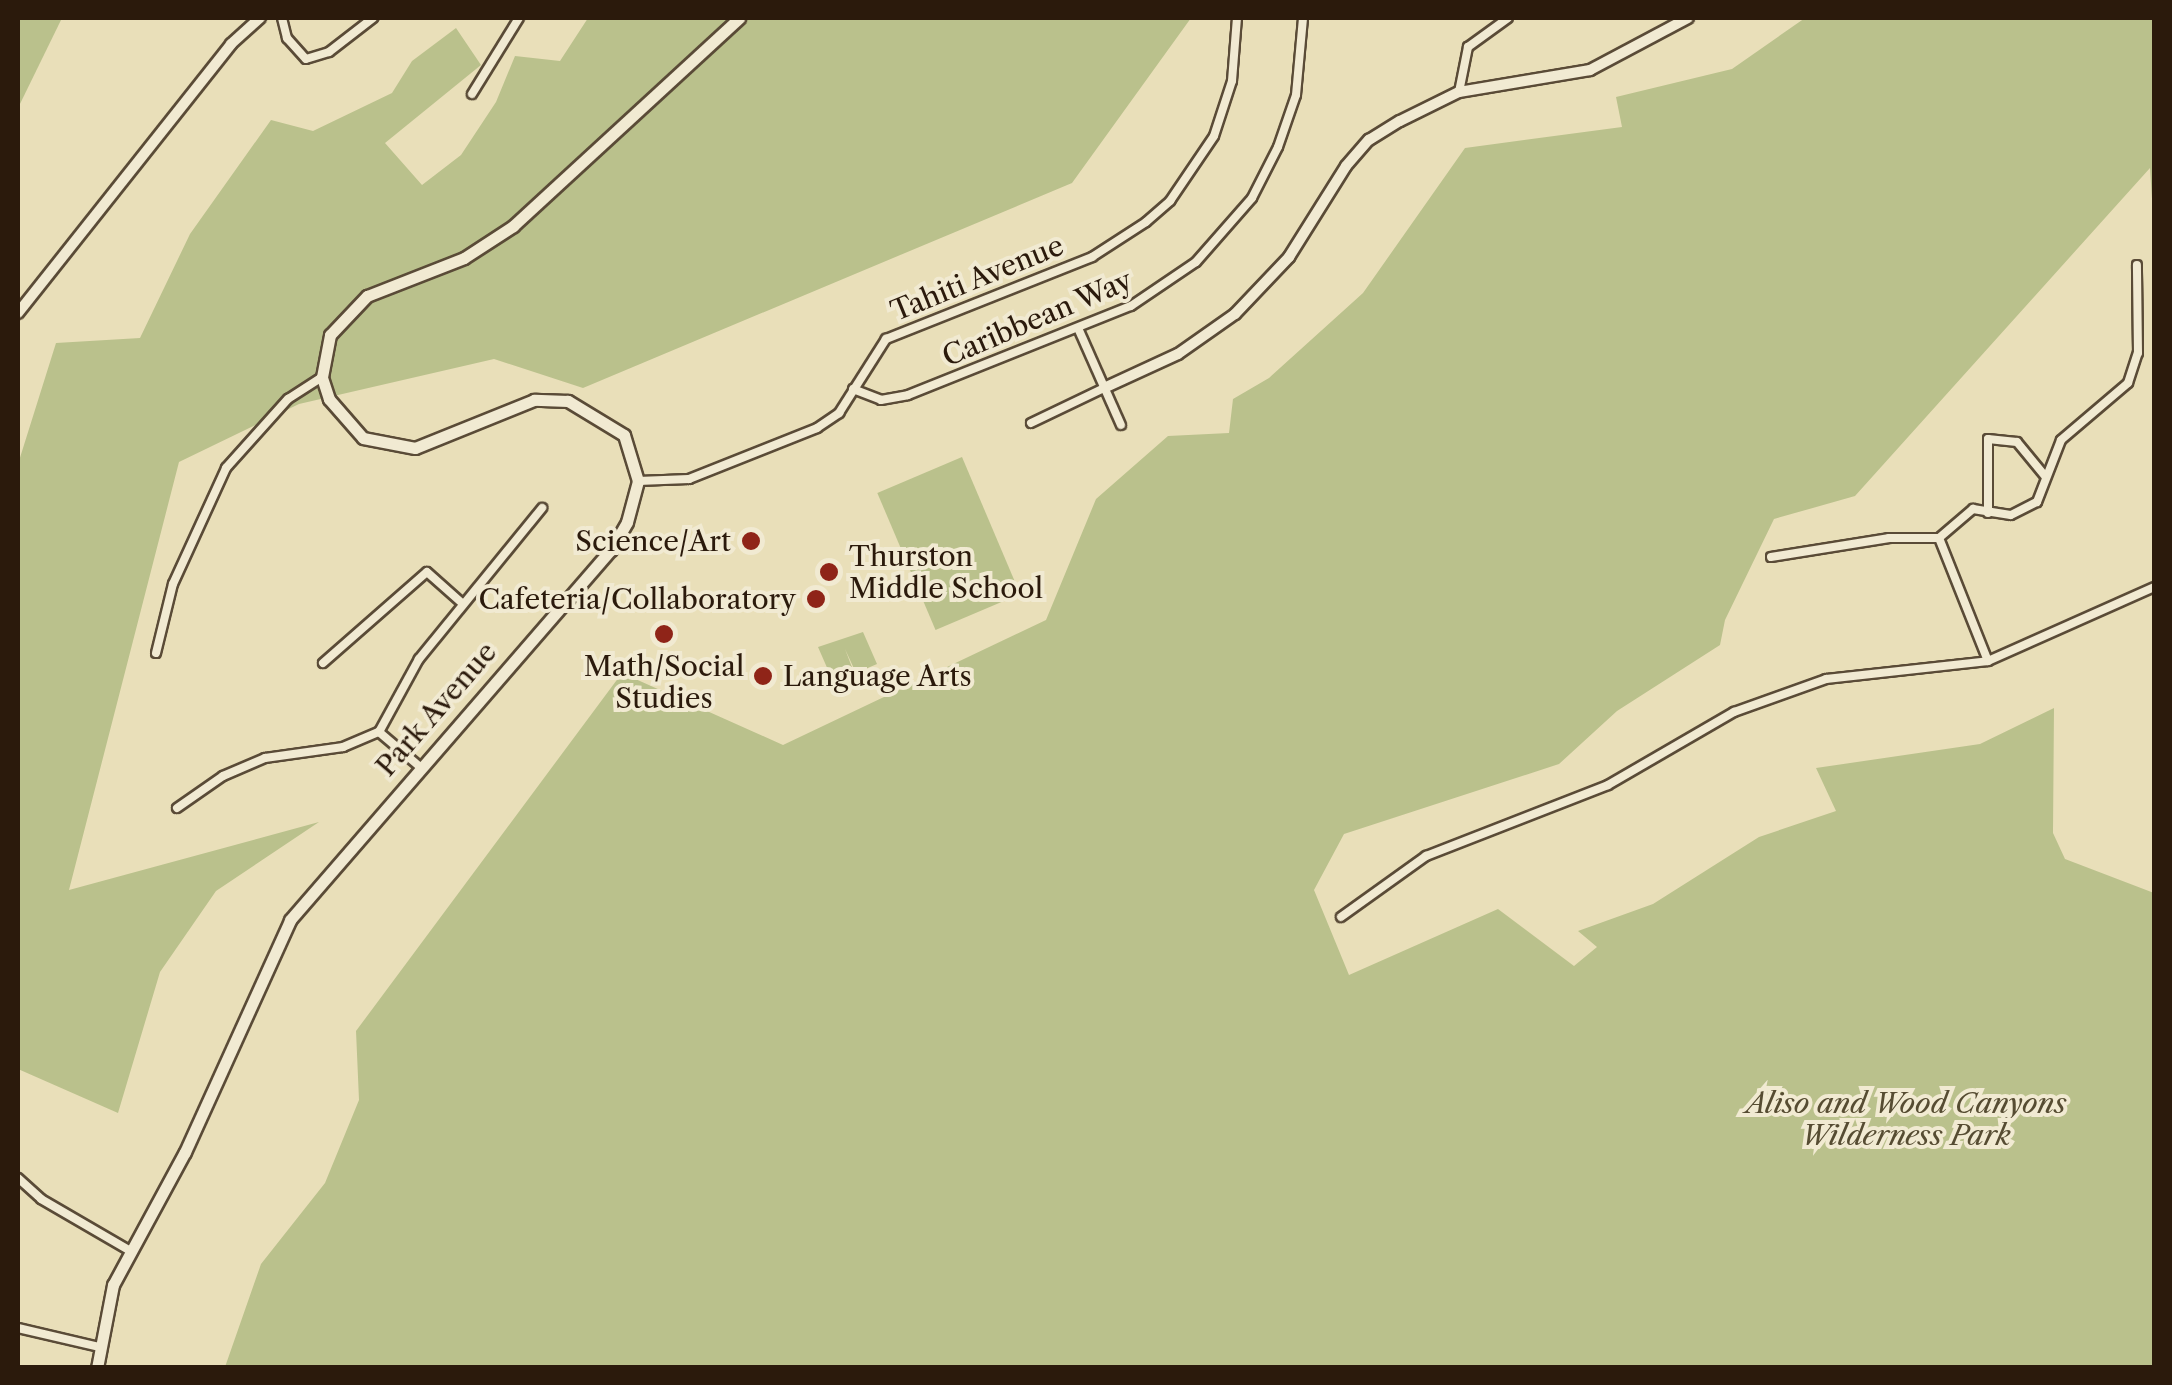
<!DOCTYPE html>
<style>
body{margin:0}
#map{position:relative;width:2172px;height:1385px;overflow:hidden;background:#e9dfb9;font-family:"Libre Caslon Text",serif}
div>[style]{position:absolute}
.green>*{inset:0;background:#bac18c;transform-origin:0 0}
.roads{filter:drop-shadow(2px 0 #5a4b37) drop-shadow(-2px 0 #5a4b37) drop-shadow(0 2px #5a4b37) drop-shadow(0 -2px #5a4b37)}
.minor>*{height:8px;margin:-4px;padding:0 4px;transform-origin:4px;border-radius:4px;background:#f1ead2}
.tertiary>*{height:10px;margin:-5px;padding:0 5px;transform-origin:5px;border-radius:5px;background:#f1ead2}
.secondary>*{height:11px;margin:-5.5px;padding:0 5.5px;transform-origin:5.5px;border-radius:5.5px;background:#f1ead2}
.dots>*{width:28px;height:28px;translate:-50% -50%;box-sizing:border-box;border:5px solid #f1ead2;border-radius:50%}
span{translate:-50% -50%;white-space:nowrap;text-align:center;line-height:1.15;-webkit-text-stroke:8px #f1ead2;paint-order:stroke}
.street-label{font-size:28px;color:#2b1a0c}
.poi-label{font-size:28px;color:#2b1a0c}
.right{translate:-100% -50%;text-align:right}
.left{translate:0 -50%;text-align:left}
.park-label{font-size:28px;color:#564c32;font-style:italic}
.frame{position:absolute;inset:0;border:20px solid #2b1a0c;pointer-events:none}
</style>
<div id="map">
<div class="green">
<i style="clip-path:polygon(18px 18px,62px 18px,18px 108px)"></i>
<i style="clip-path:polygon(588px 18px,1191px 18px,1072px 183px,583px 388px,494px 359px,299px 404px,179px 462px,69px 890px,319px 822px,216px 891px,160px 972px,118px 1113px,18px 1069px,18px 464px,56px 343px,140px 338px,190px 234px,271px 120px,313px 131px,392px 93px,412px 61px,456px 28px,481px 65px,385px 143px,422px 185px,461px 155px,496px 102px,515px 56px,560px 61px)"></i>
<i style="clip-path:polygon(1805px 18px,2154px 18px,2154px 230px,2150px 168px,1855px 496px,1774px 519px,1725px 620px,1720px 645px,1617px 711px,1559px 764px,1344px 834px,1314px 890px,1349px 975px,1498px 909px,1574px 966px,1597px 947px,1578px 931px,1653px 904px,1759px 837px,1836px 811px,1816px 768px,1980px 744px,2054px 708px,2053px 833px,2065px 859px,2154px 893px,2154px 1367px,225px 1367px,261px 1264px,325px 1183px,359px 1100px,356px 1031px,622px 673px,783px 745px,1046px 620px,1096px 499px,1168px 436px,1229px 433px,1233px 399px,1269px 378px,1363px 293px,1465px 148px,1622px 127px,1616px 97px,1732px 69px)"></i>
<i style="left:962px;top:457px;width:149px;height:92px;rotate:67deg"></i>
<i style="clip-path:polygon(863px 632px,877px 664px,856px 673px,845px 649px,853px 670px,832px 679px,818px 647px)"></i>
</div>
<div class="roads">
<div class="minor">
<i style="left:282px;top:18px;width:21px;rotate:76deg"></i>
<i style="left:287px;top:38px;width:28px;rotate:48deg"></i>
<i style="left:306px;top:59px;width:24px;rotate:-17deg"></i>
<i style="left:329px;top:52px;width:56px;rotate:-37.7deg"></i>
<i style="left:1459px;top:92px;width:46px;rotate:-78.7deg"></i>
<i style="left:1468px;top:47px;width:49px;rotate:-35.9deg"></i>
<i style="left:472px;top:94px;width:89px;rotate:-58.3deg"></i>
<i style="left:1078px;top:328px;width:106px;rotate:66.1deg"></i>
<i style="left:853px;top:389px;width:30px;rotate:21deg"></i>
<i style="left:881px;top:400px;width:27px;rotate:-10deg"></i>
<i style="left:908px;top:395px;width:240px;rotate:-21.8deg"></i>
<i style="left:1131px;top:306px;width:78px;rotate:-34.1deg"></i>
<i style="left:1196px;top:262px;width:85px;rotate:-48.8deg"></i>
<i style="left:1252px;top:198px;width:57px;rotate:-63deg"></i>
<i style="left:1278px;top:147px;width:55px;rotate:-70.9deg"></i>
<i style="left:1296px;top:95px;width:77px;rotate:-84.8deg"></i>
<i style="left:1031px;top:423px;width:81px;rotate:-25.6deg"></i>
<i style="left:638px;top:481px;width:51px;rotate:-2.2deg"></i>
<i style="left:689px;top:479px;width:138px;rotate:-21.7deg"></i>
<i style="left:817px;top:428px;width:27px;rotate:-34deg"></i>
<i style="left:839px;top:413px;width:88px;rotate:-57.6deg"></i>
<i style="left:886px;top:339px;width:222px;rotate:-21.7deg"></i>
<i style="left:1092px;top:257px;width:64px;rotate:-32.9deg"></i>
<i style="left:1146px;top:222px;width:32px;rotate:-41deg"></i>
<i style="left:1170px;top:201px;width:78px;rotate:-55.9deg"></i>
<i style="left:1214px;top:136px;width:58px;rotate:-71.9deg"></i>
<i style="left:1232px;top:81px;width:63px;rotate:-85.5deg"></i>
<i style="left:1988px;top:513px;width:74px;rotate:-90deg"></i>
<i style="left:1988px;top:439px;width:29px;rotate:6deg"></i>
<i style="left:2017px;top:442px;width:44px;rotate:50.5deg"></i>
<i style="left:1939px;top:538px;width:45px;rotate:-40.5deg"></i>
<i style="left:1973px;top:509px;width:38px;rotate:9deg"></i>
<i style="left:2011px;top:515px;width:29px;rotate:-27deg"></i>
<i style="left:2037px;top:502px;width:66px;rotate:-68.8deg"></i>
<i style="left:2061px;top:440px;width:88px;rotate:-40.4deg"></i>
<i style="left:2128px;top:383px;width:32px;rotate:-72deg"></i>
<i style="left:2138px;top:353px;width:88px;rotate:-90.7deg"></i>
<i style="left:1939px;top:538px;width:132px;rotate:68.3deg"></i>
<i style="left:1771px;top:557px;width:120px;rotate:-9.1deg"></i>
<i style="left:1889px;top:538px;width:50px"></i>
<i style="left:156px;top:653px;width:71px;rotate:-76.2deg"></i>
<i style="left:173px;top:584px;width:128px;rotate:-65.4deg"></i>
<i style="left:226px;top:468px;width:93px;rotate:-48.1deg"></i>
<i style="left:288px;top:399px;width:40px;rotate:-32.9deg"></i>
<i style="left:323px;top:663px;width:138px;rotate:-41.2deg"></i>
<i style="left:427px;top:572px;width:48px;rotate:41.6deg"></i>
<i style="left:379px;top:732px;width:52px;rotate:40.4deg"></i>
<i style="left:177px;top:808px;width:56px;rotate:-34.8deg"></i>
<i style="left:223px;top:776px;width:46px;rotate:-23.2deg"></i>
<i style="left:265px;top:758px;width:79px;rotate:-8deg"></i>
<i style="left:343px;top:747px;width:39px;rotate:-23deg"></i>
<i style="left:379px;top:732px;width:83px;rotate:-61.3deg"></i>
<i style="left:419px;top:659px;width:195px;rotate:-50.8deg"></i>
<i style="left:1341px;top:917px;width:105px;rotate:-35.7deg"></i>
<i style="left:1426px;top:856px;width:195px;rotate:-21.3deg"></i>
<i style="left:1608px;top:785px;width:146px;rotate:-30.1deg"></i>
<i style="left:1734px;top:712px;width:98px;rotate:-19.7deg"></i>
<i style="left:1826px;top:679px;width:163px;rotate:-6.3deg"></i>
<i style="left:1988px;top:661px;width:182px;rotate:-24deg"></i>
<i style="left:18px;top:1178px;width:31px;rotate:42deg"></i>
<i style="left:41px;top:1199px;width:105px;rotate:30.2deg"></i>
<i style="left:18px;top:1328px;width:83px;rotate:13.2deg"></i>
</div>
<div class="tertiary">
<i style="left:18px;top:313px;width:343px;rotate:-51.6deg"></i>
<i style="left:231px;top:44px;width:39px;rotate:-42deg"></i>
<i style="left:1104px;top:388px;width:81px;rotate:-24.7deg"></i>
<i style="left:1178px;top:354px;width:70px;rotate:-35.1deg"></i>
<i style="left:1235px;top:314px;width:79px;rotate:-46.5deg"></i>
<i style="left:1289px;top:257px;width:107px;rotate:-57.9deg"></i>
<i style="left:1346px;top:166px;width:35px;rotate:-49deg"></i>
<i style="left:1369px;top:140px;width:36px;rotate:-32deg"></i>
<i style="left:1400px;top:121px;width:66px;rotate:-26.2deg"></i>
<i style="left:1459px;top:92px;width:133px;rotate:-9.5deg"></i>
<i style="left:1590px;top:70px;width:111px;rotate:-28deg"></i>
</div>
<div class="secondary">
<i style="left:97px;top:1368px;width:85px;rotate:-79.1deg"></i>
<i style="left:113px;top:1285px;width:151px;rotate:-61.6deg"></i>
<i style="left:185px;top:1152px;width:255px;rotate:-65.6deg"></i>
<i style="left:290px;top:920px;width:490px;rotate:-49.1deg"></i>
<i style="left:611px;top:550px;width:32px;rotate:-60deg"></i>
<i style="left:627px;top:522px;width:42px;rotate:-75deg"></i>
<i style="left:638px;top:481px;width:48px;rotate:-106.9deg"></i>
<i style="left:624px;top:435px;width:66px;rotate:-148.7deg"></i>
<i style="left:568px;top:401px;width:34px;rotate:-178deg"></i>
<i style="left:534px;top:400px;width:128px;rotate:158deg"></i>
<i style="left:415px;top:448px;width:53px;rotate:-169.1deg"></i>
<i style="left:363px;top:438px;width:52px;rotate:-131.1deg"></i>
<i style="left:329px;top:399px;width:23px;rotate:-108deg"></i>
<i style="left:322px;top:377px;width:43px;rotate:-79.2deg"></i>
<i style="left:330px;top:335px;width:54px;rotate:-46.5deg"></i>
<i style="left:367px;top:296px;width:104px;rotate:-21.4deg"></i>
<i style="left:464px;top:258px;width:59px;rotate:-33.1deg"></i>
<i style="left:513px;top:226px;width:307px;rotate:-42.6deg"></i>
</div>
</div>
<div class="dots">
<i style="left:751px;top:541px;background:#8f2418"></i>
<i style="left:829px;top:572px;background:#8f2418"></i>
<i style="left:816px;top:599px;background:#8f2418"></i>
<i style="left:664px;top:634px;background:#8f2418"></i>
<i style="left:763px;top:676px;background:#8f2418"></i>
</div>
<div class="street-label">
<span style="left:977px;top:278px;rotate:-22deg">Tahiti Avenue</span>
<span style="left:1037px;top:318px;rotate:-23deg">Caribbean Way</span>
<span style="left:436px;top:709px;rotate:-49deg">Park Avenue</span>
</div>
<div class="poi-label">
<span class="right" style="left:731px;top:541px">Science/Art</span>
<span class="left" style="left:849px;top:572px">Thurston<br>Middle School</span>
<span class="right" style="left:796px;top:599px">Cafeteria/Collaboratory</span>
<span style="left:664px;top:682px">Math/Social<br>Studies</span>
<span class="left" style="left:783px;top:676px">Language Arts</span>
</div>
<div class="park-label">
<span style="left:1906px;top:1119px">Aliso and Wood Canyons<br>Wilderness Park</span>
</div>
<div class="frame"></div>
</div>
